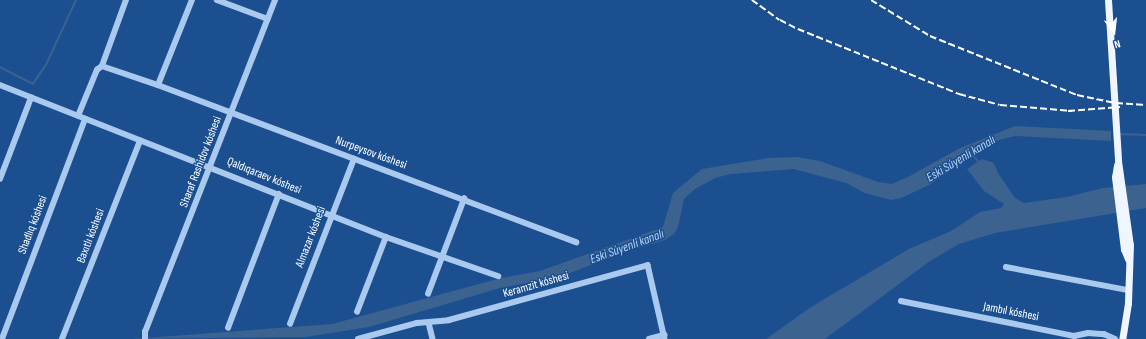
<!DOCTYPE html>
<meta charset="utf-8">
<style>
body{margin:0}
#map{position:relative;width:1146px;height:339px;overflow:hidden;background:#1b4f8f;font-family:"Sofia Sans Condensed",sans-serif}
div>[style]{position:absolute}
.water>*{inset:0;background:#3c6290}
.stream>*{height:1.5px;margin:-0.75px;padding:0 0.75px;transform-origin:0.75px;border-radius:0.75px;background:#3c6290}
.minor>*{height:5.5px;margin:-2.75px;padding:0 2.75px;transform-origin:2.75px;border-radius:2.75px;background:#a9c9ee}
.major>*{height:7px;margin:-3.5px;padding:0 3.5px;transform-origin:3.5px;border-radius:3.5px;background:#f0f6ff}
.rail>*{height:1.5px;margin-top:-0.75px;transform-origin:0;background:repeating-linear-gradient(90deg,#fff 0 7px,transparent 0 10px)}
span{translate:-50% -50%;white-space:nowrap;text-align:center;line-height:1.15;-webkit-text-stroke:3px #1b4f8f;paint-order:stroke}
.street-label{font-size:12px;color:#fff}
.water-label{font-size:13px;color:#b5d3f5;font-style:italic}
.north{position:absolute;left:1094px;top:12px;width:40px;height:40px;-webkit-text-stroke:3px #1b4f8f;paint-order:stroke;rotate:165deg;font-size:11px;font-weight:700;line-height:16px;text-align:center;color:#fff}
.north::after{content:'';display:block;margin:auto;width:14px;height:18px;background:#fff;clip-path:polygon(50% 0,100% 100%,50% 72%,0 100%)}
</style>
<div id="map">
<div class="water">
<i style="clip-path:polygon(1015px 126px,1111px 131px,1111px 141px,1015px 136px,1002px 139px,983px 147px,977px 152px,977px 155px,962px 161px,931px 184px,901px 198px,891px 200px,865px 193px,846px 183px,794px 169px,731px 174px,715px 178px,695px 189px,684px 199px,678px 227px,674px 234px,665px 240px,619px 254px,560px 277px,500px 288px,369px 327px,306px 337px,132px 339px,332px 324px,501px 278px,540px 271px,663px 227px,673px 193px,702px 169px,768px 158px,797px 157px,820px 161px,878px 182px,892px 184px,908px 177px,960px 148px)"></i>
<i style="clip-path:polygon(982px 159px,994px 163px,998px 173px,1015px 198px,1024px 203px,1067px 197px,1103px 188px,1146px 184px,1146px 208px,995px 233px,959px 244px,930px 261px,825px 339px,766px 339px,811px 307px,909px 249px,951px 231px,980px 212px,1001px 208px,1004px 204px,984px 191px,967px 169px)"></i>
</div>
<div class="stream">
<i style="left:0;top:67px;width:37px;rotate:27deg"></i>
<i style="left:33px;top:84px;width:23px;rotate:-56deg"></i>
<i style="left:46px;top:65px;width:72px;rotate:-65.2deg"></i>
<i style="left:1119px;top:134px;width:27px;rotate:2deg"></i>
<i style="left:974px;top:156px;width:8px;rotate:50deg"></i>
</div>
<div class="minor">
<i style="left:217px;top:0;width:54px;rotate:20.4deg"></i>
<i style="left:102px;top:66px;width:59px;rotate:18.7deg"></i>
<i style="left:158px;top:85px;width:447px;rotate:20.6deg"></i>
<i style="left:0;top:85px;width:415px;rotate:21.5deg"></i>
<i style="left:386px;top:237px;width:119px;rotate:19.2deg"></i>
<i style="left:158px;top:85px;width:92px;rotate:-68.2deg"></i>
<i style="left:78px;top:116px;width:50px;rotate:-67.6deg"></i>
<i style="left:97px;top:70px;width:6px;rotate:-39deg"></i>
<i style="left:102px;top:66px;width:70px;rotate:-70deg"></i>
<i style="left:0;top:179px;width:87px;rotate:-69.1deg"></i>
<i style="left:1006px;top:267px;width:124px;rotate:10.7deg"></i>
<i style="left:428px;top:294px;width:102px;rotate:-69.2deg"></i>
<i style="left:901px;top:301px;width:177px;rotate:11.4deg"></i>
<i style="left:1074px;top:336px;width:14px;rotate:-12deg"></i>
<i style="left:1088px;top:333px;width:16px;rotate:4deg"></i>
<i style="left:1104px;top:334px;width:12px;rotate:24deg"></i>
<i style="left:357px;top:312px;width:80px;rotate:-68.9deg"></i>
<i style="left:429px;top:323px;width:16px;rotate:76deg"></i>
<i style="left:290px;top:324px;width:177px;rotate:-68.8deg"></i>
<i style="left:228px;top:328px;width:143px;rotate:-69.2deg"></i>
<i style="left:2px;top:339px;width:235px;rotate:-69.3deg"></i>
<i style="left:62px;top:339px;width:213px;rotate:-68.5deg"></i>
<i style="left:145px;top:339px;width:7px;rotate:-90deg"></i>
<i style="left:145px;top:332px;width:357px;rotate:-68.6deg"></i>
<i style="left:358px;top:339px;width:61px;rotate:-15.2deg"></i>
<i style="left:417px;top:323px;width:32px;rotate:-5deg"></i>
<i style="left:449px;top:320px;width:206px;rotate:-15.4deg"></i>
<i style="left:648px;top:265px;width:76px;rotate:77.1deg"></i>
<i style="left:649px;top:339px;width:16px;rotate:-15deg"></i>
</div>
<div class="major">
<i style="left:1108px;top:0;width:161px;rotate:86.4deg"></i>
<i style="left:1118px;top:161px;width:85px;rotate:81.9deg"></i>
<i style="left:1130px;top:245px;width:58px;rotate:92deg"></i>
<i style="left:1128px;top:303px;width:36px;rotate:99deg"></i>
<i style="left:1117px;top:165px;width:12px;rotate:99deg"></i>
<i style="left:1115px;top:177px;width:73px;rotate:82.9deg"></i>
<i style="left:1124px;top:249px;width:11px;rotate:68deg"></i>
</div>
<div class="rail">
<i style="left:752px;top:0;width:34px;rotate:36deg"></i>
<i style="left:780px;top:20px;width:20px;rotate:27deg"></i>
<i style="left:798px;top:29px;width:174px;rotate:22deg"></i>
<i style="left:959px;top:94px;width:42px;rotate:15deg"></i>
<i style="left:1000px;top:105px;width:72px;rotate:4.8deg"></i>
<i style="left:871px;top:0;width:69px;rotate:31.4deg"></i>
<i style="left:930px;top:36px;width:158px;rotate:21.9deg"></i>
<i style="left:1077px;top:95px;width:40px;rotate:12deg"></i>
<i style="left:1116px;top:103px;width:30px;rotate:4deg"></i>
<i style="left:1068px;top:111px;width:52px;rotate:-4.4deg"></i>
</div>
<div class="street-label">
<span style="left:371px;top:153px;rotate:20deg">Nurpeysov kóshesi</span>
<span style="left:201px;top:162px;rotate:-69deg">Sharaf Rashidov kóshesi</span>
<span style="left:264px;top:176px;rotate:22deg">Qaldıqaraev kóshesi</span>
<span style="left:33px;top:225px;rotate:-69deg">Shadlıq kóshesi</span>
<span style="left:91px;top:236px;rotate:-69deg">Baxıtlı kóshesi</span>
<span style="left:311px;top:237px;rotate:-69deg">Almazar kóshesi</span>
<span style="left:536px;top:285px;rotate:-16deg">Keramzit kóshesi</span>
<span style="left:1011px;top:312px;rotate:11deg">Jambıl kóshesi</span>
</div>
<div class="water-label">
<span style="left:961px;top:159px;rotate:-31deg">Eski Súyenli kanalı</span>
<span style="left:627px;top:247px;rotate:-20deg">Eski Súyenli kanalı</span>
</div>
<div class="north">N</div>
</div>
